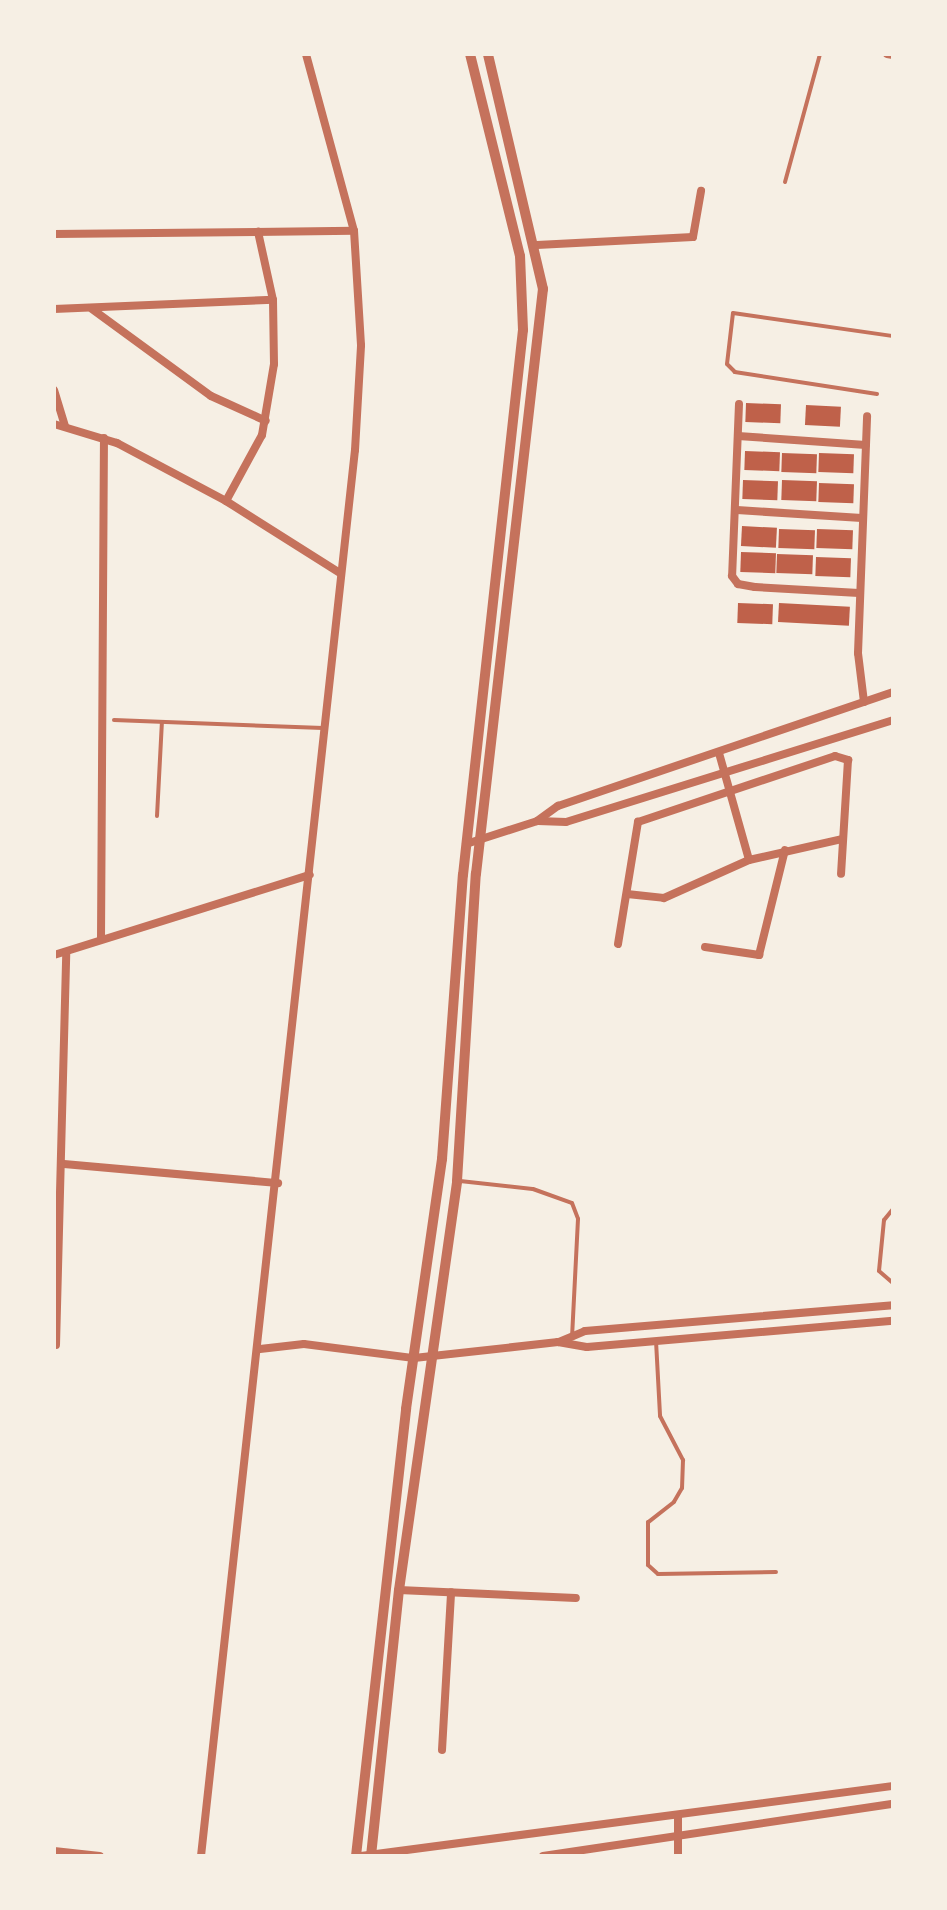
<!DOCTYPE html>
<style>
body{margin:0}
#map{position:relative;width:947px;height:1910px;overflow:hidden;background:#f6efe4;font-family:Inter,sans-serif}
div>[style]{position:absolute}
.building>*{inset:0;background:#bf614a;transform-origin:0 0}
.service>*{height:4px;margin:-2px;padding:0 2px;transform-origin:2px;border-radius:2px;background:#c5725c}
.minor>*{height:8px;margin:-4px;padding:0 4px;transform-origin:4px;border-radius:4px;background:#c5725c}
.tertiary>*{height:10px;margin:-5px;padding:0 5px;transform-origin:5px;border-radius:5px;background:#c5725c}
span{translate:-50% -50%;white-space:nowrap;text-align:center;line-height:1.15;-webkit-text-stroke:8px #f6efe4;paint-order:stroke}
.frame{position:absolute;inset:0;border:56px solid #f6efe4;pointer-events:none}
</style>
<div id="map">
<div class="building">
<i style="left:746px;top:403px;width:35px;height:19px;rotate:2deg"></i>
<i style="left:806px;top:405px;width:35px;height:20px;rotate:3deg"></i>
<i style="left:745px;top:451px;width:35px;height:19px;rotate:2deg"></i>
<i style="left:782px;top:453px;width:35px;height:19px;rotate:2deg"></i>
<i style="left:819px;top:453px;width:35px;height:19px;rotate:2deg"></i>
<i style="left:743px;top:480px;width:35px;height:19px;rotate:2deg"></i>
<i style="left:782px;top:480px;width:35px;height:20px;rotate:2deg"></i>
<i style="left:819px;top:483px;width:35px;height:19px;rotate:2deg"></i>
<i style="left:742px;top:526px;width:35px;height:20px;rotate:3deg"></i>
<i style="left:779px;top:529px;width:36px;height:19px;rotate:2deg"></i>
<i style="left:817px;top:529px;width:36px;height:19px;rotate:2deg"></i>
<i style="left:741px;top:552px;width:35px;height:20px;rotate:2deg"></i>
<i style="left:777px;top:554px;width:36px;height:19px;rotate:2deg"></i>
<i style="left:816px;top:557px;width:35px;height:19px;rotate:2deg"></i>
<i style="left:738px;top:603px;width:35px;height:20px;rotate:2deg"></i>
<i style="left:779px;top:603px;width:71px;height:19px;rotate:3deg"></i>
</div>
<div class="service">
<i style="left:785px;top:182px;width:133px;rotate:-74.7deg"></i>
<i style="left:877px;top:394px;width:144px;rotate:-171.2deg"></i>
<i style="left:735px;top:372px;width:11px;rotate:-135deg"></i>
<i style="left:727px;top:364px;width:51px;rotate:-83.3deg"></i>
<i style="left:733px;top:313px;width:162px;rotate:8.2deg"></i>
<i style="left:114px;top:720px;width:209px;rotate:2.2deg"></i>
<i style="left:157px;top:816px;width:94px;rotate:-87deg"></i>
<i style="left:460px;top:1181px;width:73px;rotate:6.3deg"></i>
<i style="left:533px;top:1189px;width:41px;rotate:19.7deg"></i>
<i style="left:572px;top:1203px;width:17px;rotate:69deg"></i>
<i style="left:578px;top:1219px;width:117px;rotate:92.9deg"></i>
<i style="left:893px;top:1209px;width:14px;rotate:129deg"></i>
<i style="left:884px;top:1220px;width:51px;rotate:95.6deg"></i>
<i style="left:879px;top:1271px;width:18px;rotate:41deg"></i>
<i style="left:656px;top:1341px;width:75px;rotate:86.9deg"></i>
<i style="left:660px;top:1416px;width:50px;rotate:62.4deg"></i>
<i style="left:683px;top:1460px;width:28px;rotate:92deg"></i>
<i style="left:682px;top:1488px;width:16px;rotate:120deg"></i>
<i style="left:674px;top:1502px;width:33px;rotate:142deg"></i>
<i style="left:648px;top:1522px;width:43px;rotate:90deg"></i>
<i style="left:648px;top:1565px;width:13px;rotate:42deg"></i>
<i style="left:658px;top:1574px;width:118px;rotate:-1deg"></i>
</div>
<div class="minor">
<i style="left:887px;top:54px;width:6px;rotate:9deg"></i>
<i style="left:54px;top:234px;width:300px;rotate:-0.6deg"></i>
<i style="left:537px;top:245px;width:156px;rotate:-2.9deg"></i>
<i style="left:693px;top:237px;width:47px;rotate:-80.1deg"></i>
<i style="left:54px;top:309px;width:219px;rotate:-2.4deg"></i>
<i style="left:92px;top:309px;width:147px;rotate:36.2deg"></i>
<i style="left:211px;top:396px;width:60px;rotate:24.4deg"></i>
<i style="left:54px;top:390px;width:38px;rotate:73deg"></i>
<i style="left:739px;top:404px;width:172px;rotate:92.3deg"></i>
<i style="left:732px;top:576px;width:10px;rotate:53deg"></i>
<i style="left:738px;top:584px;width:17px;rotate:10deg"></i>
<i style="left:755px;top:587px;width:104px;rotate:3.3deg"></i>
<i style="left:54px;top:424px;width:66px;rotate:16.8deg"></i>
<i style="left:117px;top:443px;width:123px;rotate:28deg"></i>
<i style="left:226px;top:501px;width:135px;rotate:32.3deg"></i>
<i style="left:738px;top:436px;width:128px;rotate:4deg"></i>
<i style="left:226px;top:501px;width:75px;rotate:-61.4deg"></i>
<i style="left:262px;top:435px;width:72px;rotate:-80.4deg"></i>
<i style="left:274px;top:364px;width:64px;rotate:-90.9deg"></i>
<i style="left:273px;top:300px;width:70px;rotate:-102.4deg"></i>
<i style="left:737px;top:510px;width:125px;rotate:3.7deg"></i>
<i style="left:864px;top:702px;width:49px;rotate:-97deg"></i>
<i style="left:858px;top:653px;width:237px;rotate:-87.8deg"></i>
<i style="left:719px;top:753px;width:111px;rotate:74.3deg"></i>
<i style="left:538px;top:821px;width:28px;rotate:2deg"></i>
<i style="left:566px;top:822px;width:343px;rotate:-17.3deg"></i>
<i style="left:466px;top:844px;width:75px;rotate:-17.9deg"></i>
<i style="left:537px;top:821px;width:26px;rotate:-36deg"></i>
<i style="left:558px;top:806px;width:354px;rotate:-18.8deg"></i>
<i style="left:627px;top:894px;width:37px;rotate:6deg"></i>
<i style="left:664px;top:898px;width:93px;rotate:-24.1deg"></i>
<i style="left:749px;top:860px;width:95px;rotate:-12.7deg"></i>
<i style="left:101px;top:938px;width:500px;rotate:-89.66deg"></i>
<i style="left:618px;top:944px;width:124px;rotate:-80.7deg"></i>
<i style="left:638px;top:822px;width:208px;rotate:-18.5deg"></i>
<i style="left:835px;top:756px;width:14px;rotate:17deg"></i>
<i style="left:848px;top:760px;width:114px;rotate:93.5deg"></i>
<i style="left:705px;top:947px;width:55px;rotate:8.4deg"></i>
<i style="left:759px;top:955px;width:108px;rotate:-76.1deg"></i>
<i style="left:54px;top:955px;width:268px;rotate:-17.4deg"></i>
<i style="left:64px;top:1164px;width:215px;rotate:5.1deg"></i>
<i style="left:559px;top:1342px;width:28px;rotate:-23deg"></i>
<i style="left:585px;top:1331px;width:309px;rotate:-4.8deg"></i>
<i style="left:56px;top:1345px;width:393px;rotate:-88.5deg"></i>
<i style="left:260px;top:1349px;width:44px;rotate:-6.5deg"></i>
<i style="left:304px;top:1344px;width:111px;rotate:7.3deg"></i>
<i style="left:414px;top:1358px;width:145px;rotate:-6.3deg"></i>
<i style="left:558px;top:1342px;width:29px;rotate:10deg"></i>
<i style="left:587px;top:1347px;width:307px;rotate:-4.9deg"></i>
<i style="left:399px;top:1590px;width:177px;rotate:2.6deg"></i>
<i style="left:442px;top:1750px;width:158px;rotate:-86.7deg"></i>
<i style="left:54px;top:1851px;width:46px;rotate:6.2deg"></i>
<i style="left:201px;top:1856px;width:1414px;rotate:-83.75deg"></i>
<i style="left:355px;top:450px;width:105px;rotate:-86.7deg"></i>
<i style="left:361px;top:345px;width:114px;rotate:-93.5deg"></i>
<i style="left:354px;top:231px;width:183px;rotate:-105.2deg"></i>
<i style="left:361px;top:1856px;width:537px;rotate:-7.5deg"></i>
<i style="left:543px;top:1856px;width:354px;rotate:-8.5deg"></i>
<i style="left:678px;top:1856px;width:40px;rotate:-90deg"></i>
</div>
<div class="tertiary">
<i style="left:356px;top:1856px;width:450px;rotate:-83.6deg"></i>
<i style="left:406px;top:1409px;width:253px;rotate:-81.8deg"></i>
<i style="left:442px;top:1159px;width:285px;rotate:-85.8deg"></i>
<i style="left:463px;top:875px;width:548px;rotate:-83.72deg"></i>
<i style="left:523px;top:330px;width:74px;rotate:-92.3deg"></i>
<i style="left:520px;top:256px;width:208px;rotate:-103.9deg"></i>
<i style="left:371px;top:1856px;width:267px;rotate:-84deg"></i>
<i style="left:399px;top:1590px;width:413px;rotate:-81.9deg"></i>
<i style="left:457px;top:1181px;width:308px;rotate:-86.5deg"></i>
<i style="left:476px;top:874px;width:589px;rotate:-83.47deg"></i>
<i style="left:543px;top:289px;width:241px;rotate:-103.2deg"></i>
</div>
<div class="frame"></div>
</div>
